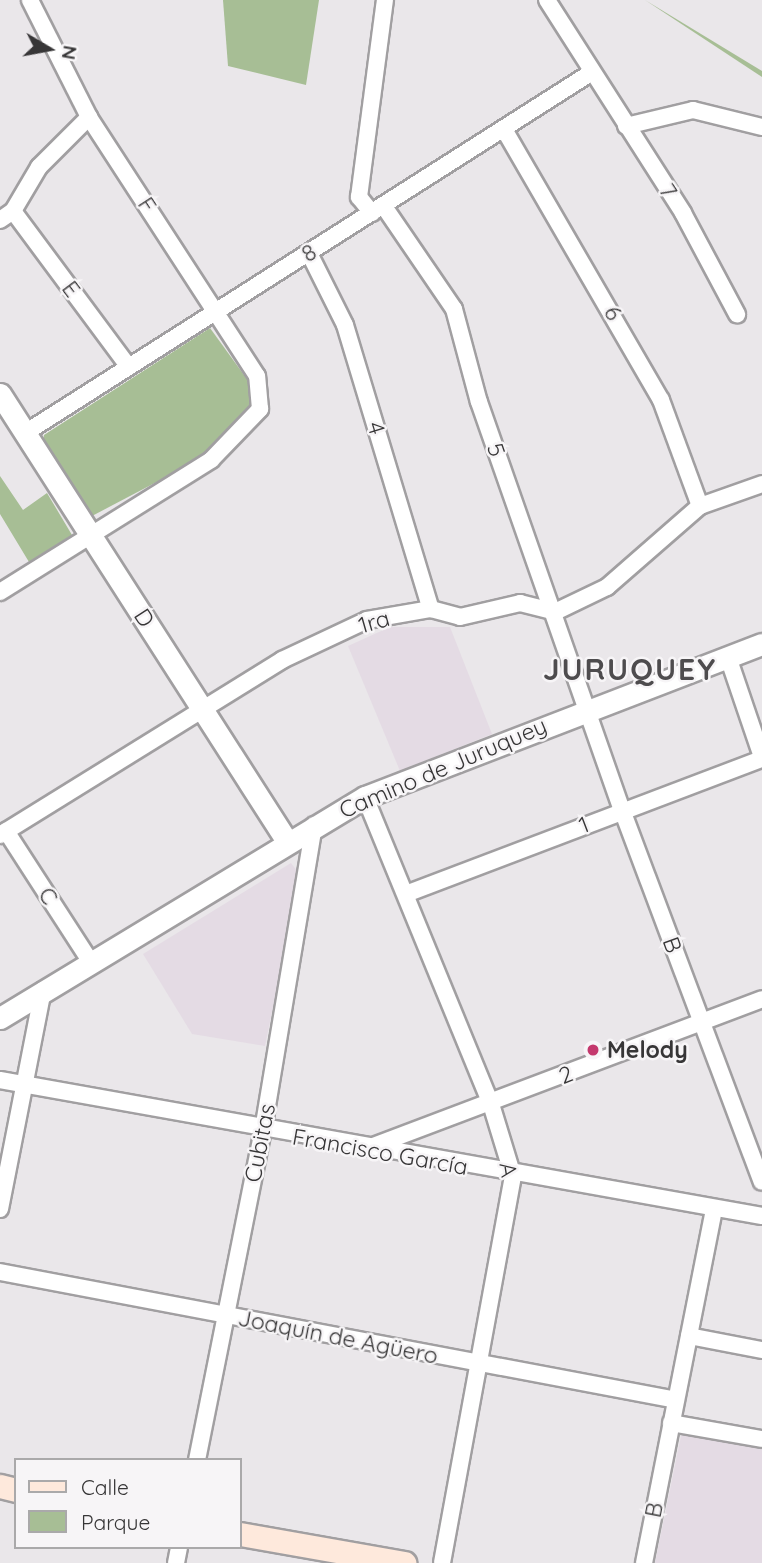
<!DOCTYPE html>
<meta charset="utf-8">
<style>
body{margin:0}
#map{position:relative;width:762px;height:1563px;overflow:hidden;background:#eae7ea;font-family:Quicksand,sans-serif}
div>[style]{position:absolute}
.built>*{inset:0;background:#e4dbe4}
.green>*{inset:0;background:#a7be95}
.roads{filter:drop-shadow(2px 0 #a19fa1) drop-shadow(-2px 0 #a19fa1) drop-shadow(0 2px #a19fa1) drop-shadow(0 -2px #a19fa1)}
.minor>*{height:16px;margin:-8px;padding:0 8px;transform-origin:8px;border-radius:8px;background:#fff}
.tertiary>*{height:21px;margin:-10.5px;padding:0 10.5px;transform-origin:10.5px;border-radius:10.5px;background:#fff}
.secondary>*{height:23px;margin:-11.5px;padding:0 11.5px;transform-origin:11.5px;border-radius:11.5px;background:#fee9dc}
.dots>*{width:19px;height:19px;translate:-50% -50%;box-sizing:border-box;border:4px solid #f7f5f7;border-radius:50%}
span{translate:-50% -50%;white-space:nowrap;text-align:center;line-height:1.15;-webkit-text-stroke:5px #f7f5f7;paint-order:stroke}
.street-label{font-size:23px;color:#373637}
.poi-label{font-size:23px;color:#373637;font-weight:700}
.left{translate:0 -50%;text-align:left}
.district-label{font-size:30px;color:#4e4c4e;font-weight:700;letter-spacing:2px}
.legend{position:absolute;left:14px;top:1458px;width:228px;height:91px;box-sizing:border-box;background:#f7f5f7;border:2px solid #aaa9aa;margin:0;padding:9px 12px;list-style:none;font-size:21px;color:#373637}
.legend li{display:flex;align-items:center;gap:14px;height:35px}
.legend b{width:35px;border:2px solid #aaa9aa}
.north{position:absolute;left:14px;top:14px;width:70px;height:70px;-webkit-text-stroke:5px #f7f5f7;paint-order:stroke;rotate:100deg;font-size:19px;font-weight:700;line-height:28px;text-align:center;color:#373637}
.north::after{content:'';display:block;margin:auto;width:24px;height:32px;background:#373637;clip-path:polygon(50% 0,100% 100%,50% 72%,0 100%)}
</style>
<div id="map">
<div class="built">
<i style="clip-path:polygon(390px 627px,450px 627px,492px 734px,400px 771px,348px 646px)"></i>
<i style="clip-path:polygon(291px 863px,300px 875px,265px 1046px,192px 1034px,143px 954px)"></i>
<i style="clip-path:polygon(682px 1431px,762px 1449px,762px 1563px,655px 1563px)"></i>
</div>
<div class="green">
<i style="clip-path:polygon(223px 0,319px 0,306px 85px,228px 66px)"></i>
<i style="clip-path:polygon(645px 0,762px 71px,762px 77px)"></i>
<i style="clip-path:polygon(210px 328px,252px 386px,253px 401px,206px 456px,92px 516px,43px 443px,44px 435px)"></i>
<i style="clip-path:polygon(0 476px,23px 510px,47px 493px,72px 535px,29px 562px,0 514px)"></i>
</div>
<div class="roads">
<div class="minor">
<i style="left:547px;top:0;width:253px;rotate:57.4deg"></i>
<i style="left:683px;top:213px;width:115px;rotate:61.9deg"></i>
<i style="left:626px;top:126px;width:69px;rotate:-13.4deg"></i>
<i style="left:693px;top:110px;width:71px;rotate:13.8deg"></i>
<i style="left:505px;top:131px;width:311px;rotate:59.9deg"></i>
<i style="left:661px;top:400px;width:113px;rotate:69.8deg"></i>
<i style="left:383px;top:205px;width:126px;rotate:55.7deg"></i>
<i style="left:454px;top:309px;width:96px;rotate:75deg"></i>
<i style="left:479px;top:402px;width:432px;rotate:70.7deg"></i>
<i style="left:622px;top:810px;width:397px;rotate:69.4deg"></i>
<i style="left:13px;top:211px;width:194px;rotate:53.4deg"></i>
<i style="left:372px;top:213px;width:21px;rotate:-129deg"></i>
<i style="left:359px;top:197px;width:199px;rotate:-82.5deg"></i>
<i style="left:0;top:220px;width:16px;rotate:-35deg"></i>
<i style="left:13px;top:211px;width:51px;rotate:-59.4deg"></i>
<i style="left:39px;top:167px;width:71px;rotate:-45deg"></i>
<i style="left:309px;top:253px;width:80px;rotate:63.4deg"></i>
<i style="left:345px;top:325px;width:297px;rotate:73.2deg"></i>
<i style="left:25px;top:433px;width:672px;rotate:-32.48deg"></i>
<i style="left:0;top:592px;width:249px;rotate:-32deg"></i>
<i style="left:211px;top:460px;width:71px;rotate:-46.1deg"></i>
<i style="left:260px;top:409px;width:33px;rotate:-95deg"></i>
<i style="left:257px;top:376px;width:309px;rotate:-123deg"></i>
<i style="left:89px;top:117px;width:131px;rotate:-116.8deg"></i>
<i style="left:728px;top:657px;width:106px;rotate:71.2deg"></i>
<i style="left:365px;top:797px;width:332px;rotate:67.7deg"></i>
<i style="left:491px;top:1104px;width:75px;rotate:73deg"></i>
<i style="left:513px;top:1176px;width:393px;rotate:100.4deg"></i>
<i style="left:6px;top:831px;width:155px;rotate:57.1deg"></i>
<i style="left:0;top:835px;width:332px;rotate:-31.8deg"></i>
<i style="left:282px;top:660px;width:94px;rotate:-25.2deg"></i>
<i style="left:367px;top:620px;width:65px;rotate:-9.8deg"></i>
<i style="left:431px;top:609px;width:30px;rotate:15deg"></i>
<i style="left:460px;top:617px;width:62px;rotate:-13.1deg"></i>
<i style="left:520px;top:603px;width:36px;rotate:14deg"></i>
<i style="left:555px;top:612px;width:58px;rotate:-25.7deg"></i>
<i style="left:607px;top:587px;width:123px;rotate:-41.1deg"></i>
<i style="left:700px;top:506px;width:66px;rotate:-19.5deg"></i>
<i style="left:406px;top:894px;width:381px;rotate:-20.8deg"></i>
<i style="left:0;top:1080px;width:774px;rotate:10.12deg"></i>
<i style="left:368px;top:1148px;width:421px;rotate:-20.7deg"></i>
<i style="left:0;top:1209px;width:223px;rotate:-78.9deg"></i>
<i style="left:0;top:1272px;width:688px;rotate:10.72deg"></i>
<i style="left:689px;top:1336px;width:74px;rotate:10.9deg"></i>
<i style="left:671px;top:1423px;width:92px;rotate:10deg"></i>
<i style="left:197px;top:1460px;width:337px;rotate:-78.7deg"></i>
<i style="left:263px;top:1130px;width:309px;rotate:-80.5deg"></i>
<i style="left:176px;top:1563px;width:16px;rotate:-79deg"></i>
<i style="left:644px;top:1563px;width:361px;rotate:-78.8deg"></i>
</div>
<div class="tertiary">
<i style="left:0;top:394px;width:533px;rotate:57.32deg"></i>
<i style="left:0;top:1018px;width:427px;rotate:-31.2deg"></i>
<i style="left:365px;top:797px;width:425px;rotate:-21.1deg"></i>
</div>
<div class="secondary">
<i style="left:0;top:1486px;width:16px;rotate:14deg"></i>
<i style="left:240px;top:1534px;width:167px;rotate:10deg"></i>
</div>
</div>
<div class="dots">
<i style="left:593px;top:1050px;background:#c4386d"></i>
</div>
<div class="street-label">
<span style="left:668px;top:191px;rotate:57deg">7</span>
<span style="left:147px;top:205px;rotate:57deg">F</span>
<span style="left:309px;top:253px;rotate:-32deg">8</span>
<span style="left:71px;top:289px;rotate:53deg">E</span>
<span style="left:613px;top:313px;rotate:59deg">6</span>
<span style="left:376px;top:428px;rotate:73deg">4</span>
<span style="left:496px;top:450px;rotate:71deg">5</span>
<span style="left:144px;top:618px;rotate:57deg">D</span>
<span style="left:374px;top:622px;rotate:-16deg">1ra</span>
<span style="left:443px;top:768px;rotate:-23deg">Camino de Juruquey</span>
<span style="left:584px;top:825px;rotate:-21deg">1</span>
<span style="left:48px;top:896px;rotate:57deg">C</span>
<span style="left:672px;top:945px;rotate:70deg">B</span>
<span style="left:566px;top:1075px;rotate:-21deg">2</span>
<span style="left:260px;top:1143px;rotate:-79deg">Cubitas</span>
<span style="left:380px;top:1152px;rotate:10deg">Francisco García</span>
<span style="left:508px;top:1170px;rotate:81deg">A</span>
<span style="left:338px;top:1337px;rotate:11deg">Joaquín de Agüero</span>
<span style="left:654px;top:1510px;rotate:-79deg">B</span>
</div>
<div class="poi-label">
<span class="left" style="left:607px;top:1050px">Melody</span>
</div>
<div class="district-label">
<span style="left:630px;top:669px">JURUQUEY</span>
</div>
<ul class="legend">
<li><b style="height:9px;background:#fee9dc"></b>Calle</li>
<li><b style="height:19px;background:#a7be95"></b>Parque</li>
</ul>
<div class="north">N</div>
</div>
